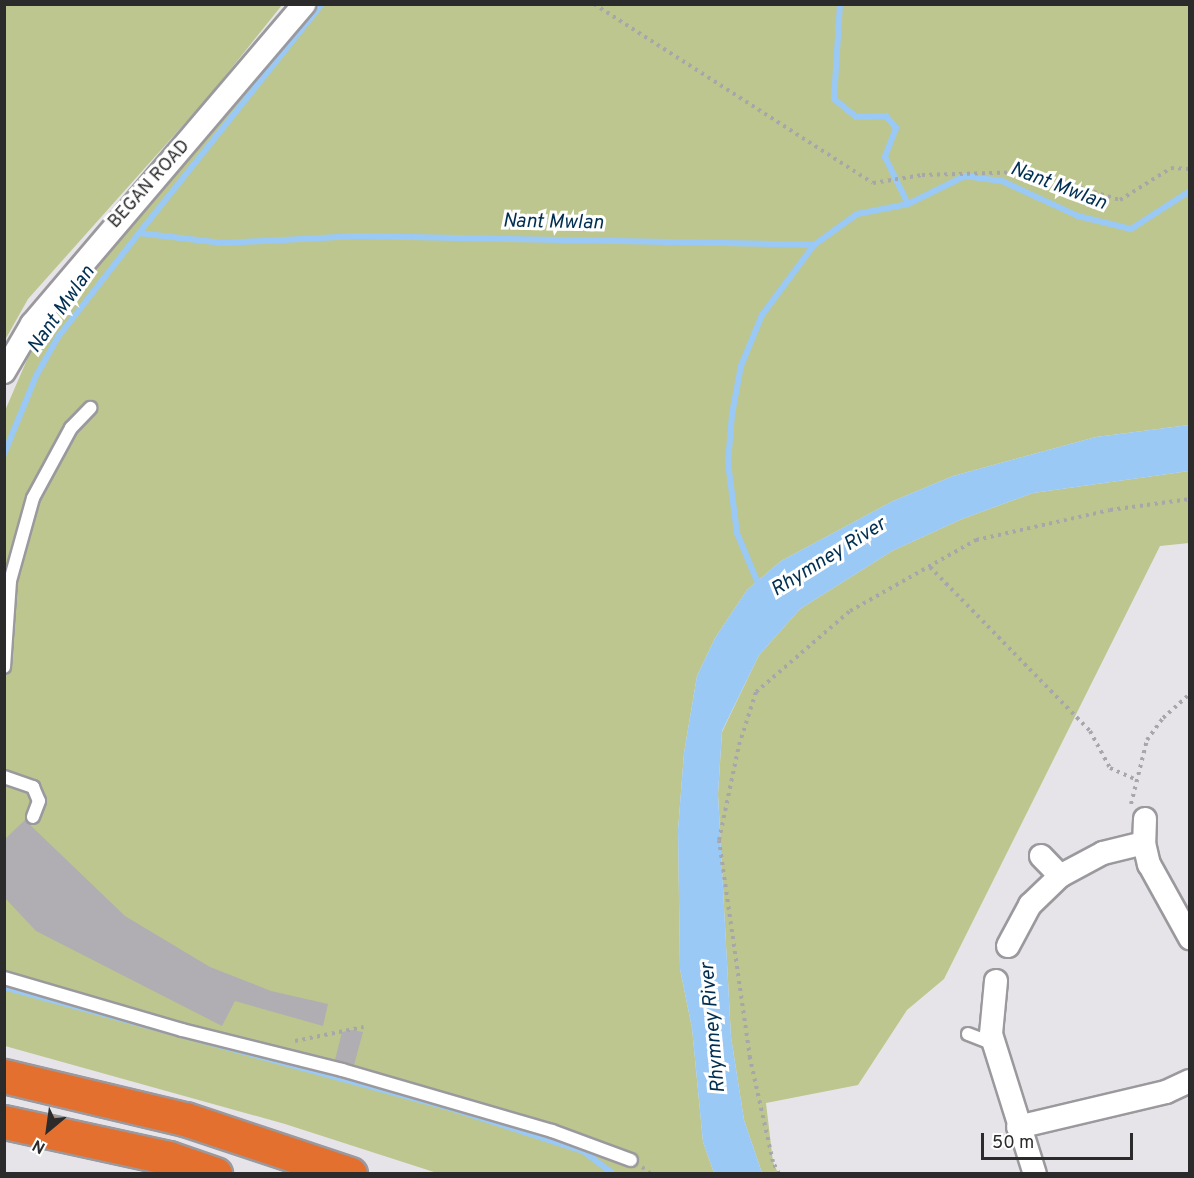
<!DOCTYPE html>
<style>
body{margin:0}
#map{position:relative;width:1194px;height:1178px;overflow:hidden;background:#e6e4e8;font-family:Overpass,sans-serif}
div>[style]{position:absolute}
.green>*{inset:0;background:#bdc68e}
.water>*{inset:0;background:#9ac9f6}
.stream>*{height:6px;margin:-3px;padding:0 3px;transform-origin:3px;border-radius:3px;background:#9ac9f6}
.building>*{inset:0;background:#b0aeb2}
.path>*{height:4px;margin-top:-2px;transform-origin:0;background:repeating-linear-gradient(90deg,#a7a6a9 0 3px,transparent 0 7.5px)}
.roads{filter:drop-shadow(2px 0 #9b999d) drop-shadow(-2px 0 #9b999d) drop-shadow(0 2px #9b999d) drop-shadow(0 -2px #9b999d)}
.lane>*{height:12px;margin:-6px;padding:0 6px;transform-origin:6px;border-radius:6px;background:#fff}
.street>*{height:22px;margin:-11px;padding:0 11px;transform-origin:11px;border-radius:11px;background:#fff}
.highway>*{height:33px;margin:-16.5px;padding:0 16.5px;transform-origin:16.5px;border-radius:16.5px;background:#e3702e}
span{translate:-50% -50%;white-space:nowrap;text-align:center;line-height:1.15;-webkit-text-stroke:6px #fff;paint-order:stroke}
.street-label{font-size:18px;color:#2b2b2c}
.water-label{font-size:20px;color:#002f51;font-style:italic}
.frame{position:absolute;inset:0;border:6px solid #2b2b2c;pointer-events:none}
.north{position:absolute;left:18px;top:1100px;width:60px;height:60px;-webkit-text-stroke:4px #fff;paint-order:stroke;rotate:209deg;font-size:16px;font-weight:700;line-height:24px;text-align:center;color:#2b2b2c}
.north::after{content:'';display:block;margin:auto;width:21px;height:27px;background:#2b2b2c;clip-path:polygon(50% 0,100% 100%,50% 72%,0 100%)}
.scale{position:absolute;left:981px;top:1133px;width:152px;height:27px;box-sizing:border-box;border:3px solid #2b2b2c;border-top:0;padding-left:8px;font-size:18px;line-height:21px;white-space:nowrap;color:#2b2b2c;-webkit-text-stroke:4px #fff;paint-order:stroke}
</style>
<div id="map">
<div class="green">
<i style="clip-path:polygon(5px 4px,282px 5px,210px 95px,28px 299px,5px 340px)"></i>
<i style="clip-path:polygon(322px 5px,1189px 5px,1189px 425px,1096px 437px,953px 476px,893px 501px,781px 561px,747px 590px,715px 638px,697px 676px,684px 753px,678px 830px,680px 969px,692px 1028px,703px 1142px,714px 1173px,437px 1173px,285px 1124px,5px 1046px,4px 413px,29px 355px,52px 313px)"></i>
<i style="clip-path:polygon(1189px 471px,1189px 543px,1160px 546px,944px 979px,907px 1010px,858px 1085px,766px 1103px,773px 1162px,778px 1173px,762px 1173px,744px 1120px,731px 1037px,718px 794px,722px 732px,759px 655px,800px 609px,892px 551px,962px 519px,1033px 493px)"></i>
</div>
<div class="water">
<i style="clip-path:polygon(1189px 425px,1189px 471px,1033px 493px,962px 519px,892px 551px,800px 609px,759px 655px,722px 731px,718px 794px,731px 1037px,744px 1120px,762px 1173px,714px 1173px,703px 1142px,692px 1028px,680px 969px,678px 830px,684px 753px,697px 676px,715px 638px,747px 590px,781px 561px,893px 501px,953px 476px,1096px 437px)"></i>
</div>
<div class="stream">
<i style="left:840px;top:4px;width:95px;rotate:93.6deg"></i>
<i style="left:834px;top:99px;width:28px;rotate:39deg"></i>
<i style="left:856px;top:117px;width:30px;rotate:-2deg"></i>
<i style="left:886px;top:116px;width:16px;rotate:50deg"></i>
<i style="left:896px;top:128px;width:31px;rotate:111deg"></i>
<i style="left:885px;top:157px;width:52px;rotate:63.9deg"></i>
<i style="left:139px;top:233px;width:293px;rotate:-51.4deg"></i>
<i style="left:4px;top:454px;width:84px;rotate:-67.7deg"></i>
<i style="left:36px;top:376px;width:45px;rotate:-60.6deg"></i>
<i style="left:58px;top:337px;width:132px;rotate:-52.1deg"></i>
<i style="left:139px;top:233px;width:84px;rotate:6.9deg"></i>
<i style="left:222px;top:243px;width:136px;rotate:-2.9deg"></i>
<i style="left:358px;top:236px;width:456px;rotate:1.1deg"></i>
<i style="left:814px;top:245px;width:53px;rotate:-35.8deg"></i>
<i style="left:857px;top:214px;width:52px;rotate:-11.1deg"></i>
<i style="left:908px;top:204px;width:64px;rotate:-26.2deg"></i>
<i style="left:965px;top:176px;width:37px;rotate:8deg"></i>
<i style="left:1002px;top:181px;width:84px;rotate:24.7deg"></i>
<i style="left:1078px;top:216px;width:55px;rotate:13.8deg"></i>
<i style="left:1131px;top:229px;width:70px;rotate:-32.8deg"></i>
<i style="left:757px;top:581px;width:52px;rotate:-112.6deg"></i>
<i style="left:737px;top:533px;width:71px;rotate:-97.3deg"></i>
<i style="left:728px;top:463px;width:49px;rotate:-85.3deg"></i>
<i style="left:732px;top:414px;width:49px;rotate:-79.4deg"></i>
<i style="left:741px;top:366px;width:55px;rotate:-67.6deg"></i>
<i style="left:762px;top:315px;width:87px;rotate:-53.4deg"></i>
<i style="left:4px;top:987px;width:468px;rotate:15.2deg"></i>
<i style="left:456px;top:1110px;width:133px;rotate:17.9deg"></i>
<i style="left:583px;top:1151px;width:38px;rotate:37deg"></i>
</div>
<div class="building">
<i style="clip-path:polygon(25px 820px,125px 916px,210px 967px,271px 991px,328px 1004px,323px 1026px,235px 1001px,222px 1026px,36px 931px,4px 897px,4px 840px)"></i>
<i style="clip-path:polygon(352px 1030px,363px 1032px,354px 1065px,335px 1060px,342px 1032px)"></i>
</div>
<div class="path">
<i style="left:594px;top:4px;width:331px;rotate:32.7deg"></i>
<i style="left:873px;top:183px;width:50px;rotate:-9.3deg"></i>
<i style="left:922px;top:175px;width:107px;rotate:-1.6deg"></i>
<i style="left:1029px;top:172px;width:95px;rotate:17.1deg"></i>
<i style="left:1120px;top:200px;width:60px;rotate:-32.1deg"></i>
<i style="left:1171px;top:168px;width:19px;rotate:3deg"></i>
<i style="left:930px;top:567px;width:229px;rotate:45.7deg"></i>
<i style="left:1090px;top:731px;width:42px;rotate:61.6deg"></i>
<i style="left:1110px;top:768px;width:30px;rotate:24deg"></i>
<i style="left:1131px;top:804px;width:66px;rotate:-76deg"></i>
<i style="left:1147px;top:740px;width:27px;rotate:-54deg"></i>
<i style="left:1163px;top:718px;width:36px;rotate:-42deg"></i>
<i style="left:295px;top:1041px;width:70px;rotate:-11.5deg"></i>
<i style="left:642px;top:1167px;width:11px;rotate:38deg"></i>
<i style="left:779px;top:1174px;width:13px;rotate:-117deg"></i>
<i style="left:773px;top:1162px;width:107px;rotate:-102.5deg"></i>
<i style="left:750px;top:1058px;width:220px;rotate:-98.1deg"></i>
<i style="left:719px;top:840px;width:97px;rotate:-78.1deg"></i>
<i style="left:739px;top:745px;width:56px;rotate:-72.2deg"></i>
<i style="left:756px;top:692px;width:124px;rotate:-40.8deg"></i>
<i style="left:850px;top:611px;width:145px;rotate:-29.4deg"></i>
<i style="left:976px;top:540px;width:137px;rotate:-12.6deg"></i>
<i style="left:1110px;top:510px;width:81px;rotate:-7.8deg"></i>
</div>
<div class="roads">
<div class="lane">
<i style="left:4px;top:667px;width:86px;rotate:-86deg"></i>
<i style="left:10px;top:581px;width:86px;rotate:-74.5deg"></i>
<i style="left:33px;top:498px;width:80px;rotate:-61.5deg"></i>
<i style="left:71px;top:428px;width:28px;rotate:-46deg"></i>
<i style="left:4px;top:777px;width:31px;rotate:19deg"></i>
<i style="left:33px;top:787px;width:15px;rotate:67deg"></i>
<i style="left:39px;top:801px;width:17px;rotate:111deg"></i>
<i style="left:4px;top:978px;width:185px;rotate:16.3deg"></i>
<i style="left:182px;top:1030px;width:165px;rotate:14deg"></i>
<i style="left:342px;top:1070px;width:219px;rotate:16.2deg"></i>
<i style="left:552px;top:1131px;width:84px;rotate:20.2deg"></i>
<i style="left:968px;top:1034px;width:28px;rotate:21deg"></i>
</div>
<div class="street">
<i style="left:4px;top:372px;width:56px;rotate:-59.7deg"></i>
<i style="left:32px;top:324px;width:420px;rotate:-49.6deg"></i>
<i style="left:1145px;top:819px;width:24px;rotate:92deg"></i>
<i style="left:1144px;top:843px;width:22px;rotate:77deg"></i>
<i style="left:1149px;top:864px;width:85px;rotate:61deg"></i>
<i style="left:1041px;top:856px;width:28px;rotate:46deg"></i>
<i style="left:1008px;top:946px;width:47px;rotate:-61.8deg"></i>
<i style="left:1030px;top:905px;width:42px;rotate:-44deg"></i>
<i style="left:1060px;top:876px;width:49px;rotate:-28.1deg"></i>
<i style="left:1103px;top:853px;width:42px;rotate:-13.7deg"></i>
<i style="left:996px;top:981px;width:53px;rotate:95.4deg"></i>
<i style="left:991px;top:1034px;width:147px;rotate:72.6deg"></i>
<i style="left:1018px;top:1127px;width:152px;rotate:-13.3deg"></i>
<i style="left:1166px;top:1092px;width:26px;rotate:-25deg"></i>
</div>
<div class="highway">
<i style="left:4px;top:1076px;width:186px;rotate:13.4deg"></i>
<i style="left:185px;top:1119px;width:174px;rotate:18.4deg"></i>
<i style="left:4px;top:1122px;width:169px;rotate:12.3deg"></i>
<i style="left:169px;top:1158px;width:49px;rotate:19.2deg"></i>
</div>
</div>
<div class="street-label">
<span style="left:150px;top:185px;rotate:-48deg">BEGAN ROAD</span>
</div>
<div class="water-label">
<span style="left:1058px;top:187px;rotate:21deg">Nant Mwlan</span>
<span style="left:553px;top:223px;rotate:1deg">Nant Mwlan</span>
<span style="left:62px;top:310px;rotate:-55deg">Nant Mwlan</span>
<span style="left:829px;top:558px;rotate:-32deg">Rhymney River</span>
<span style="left:714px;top:1028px;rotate:-95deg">Rhymney River</span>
</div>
<div class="frame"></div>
<div class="north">N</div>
<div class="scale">50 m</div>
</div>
